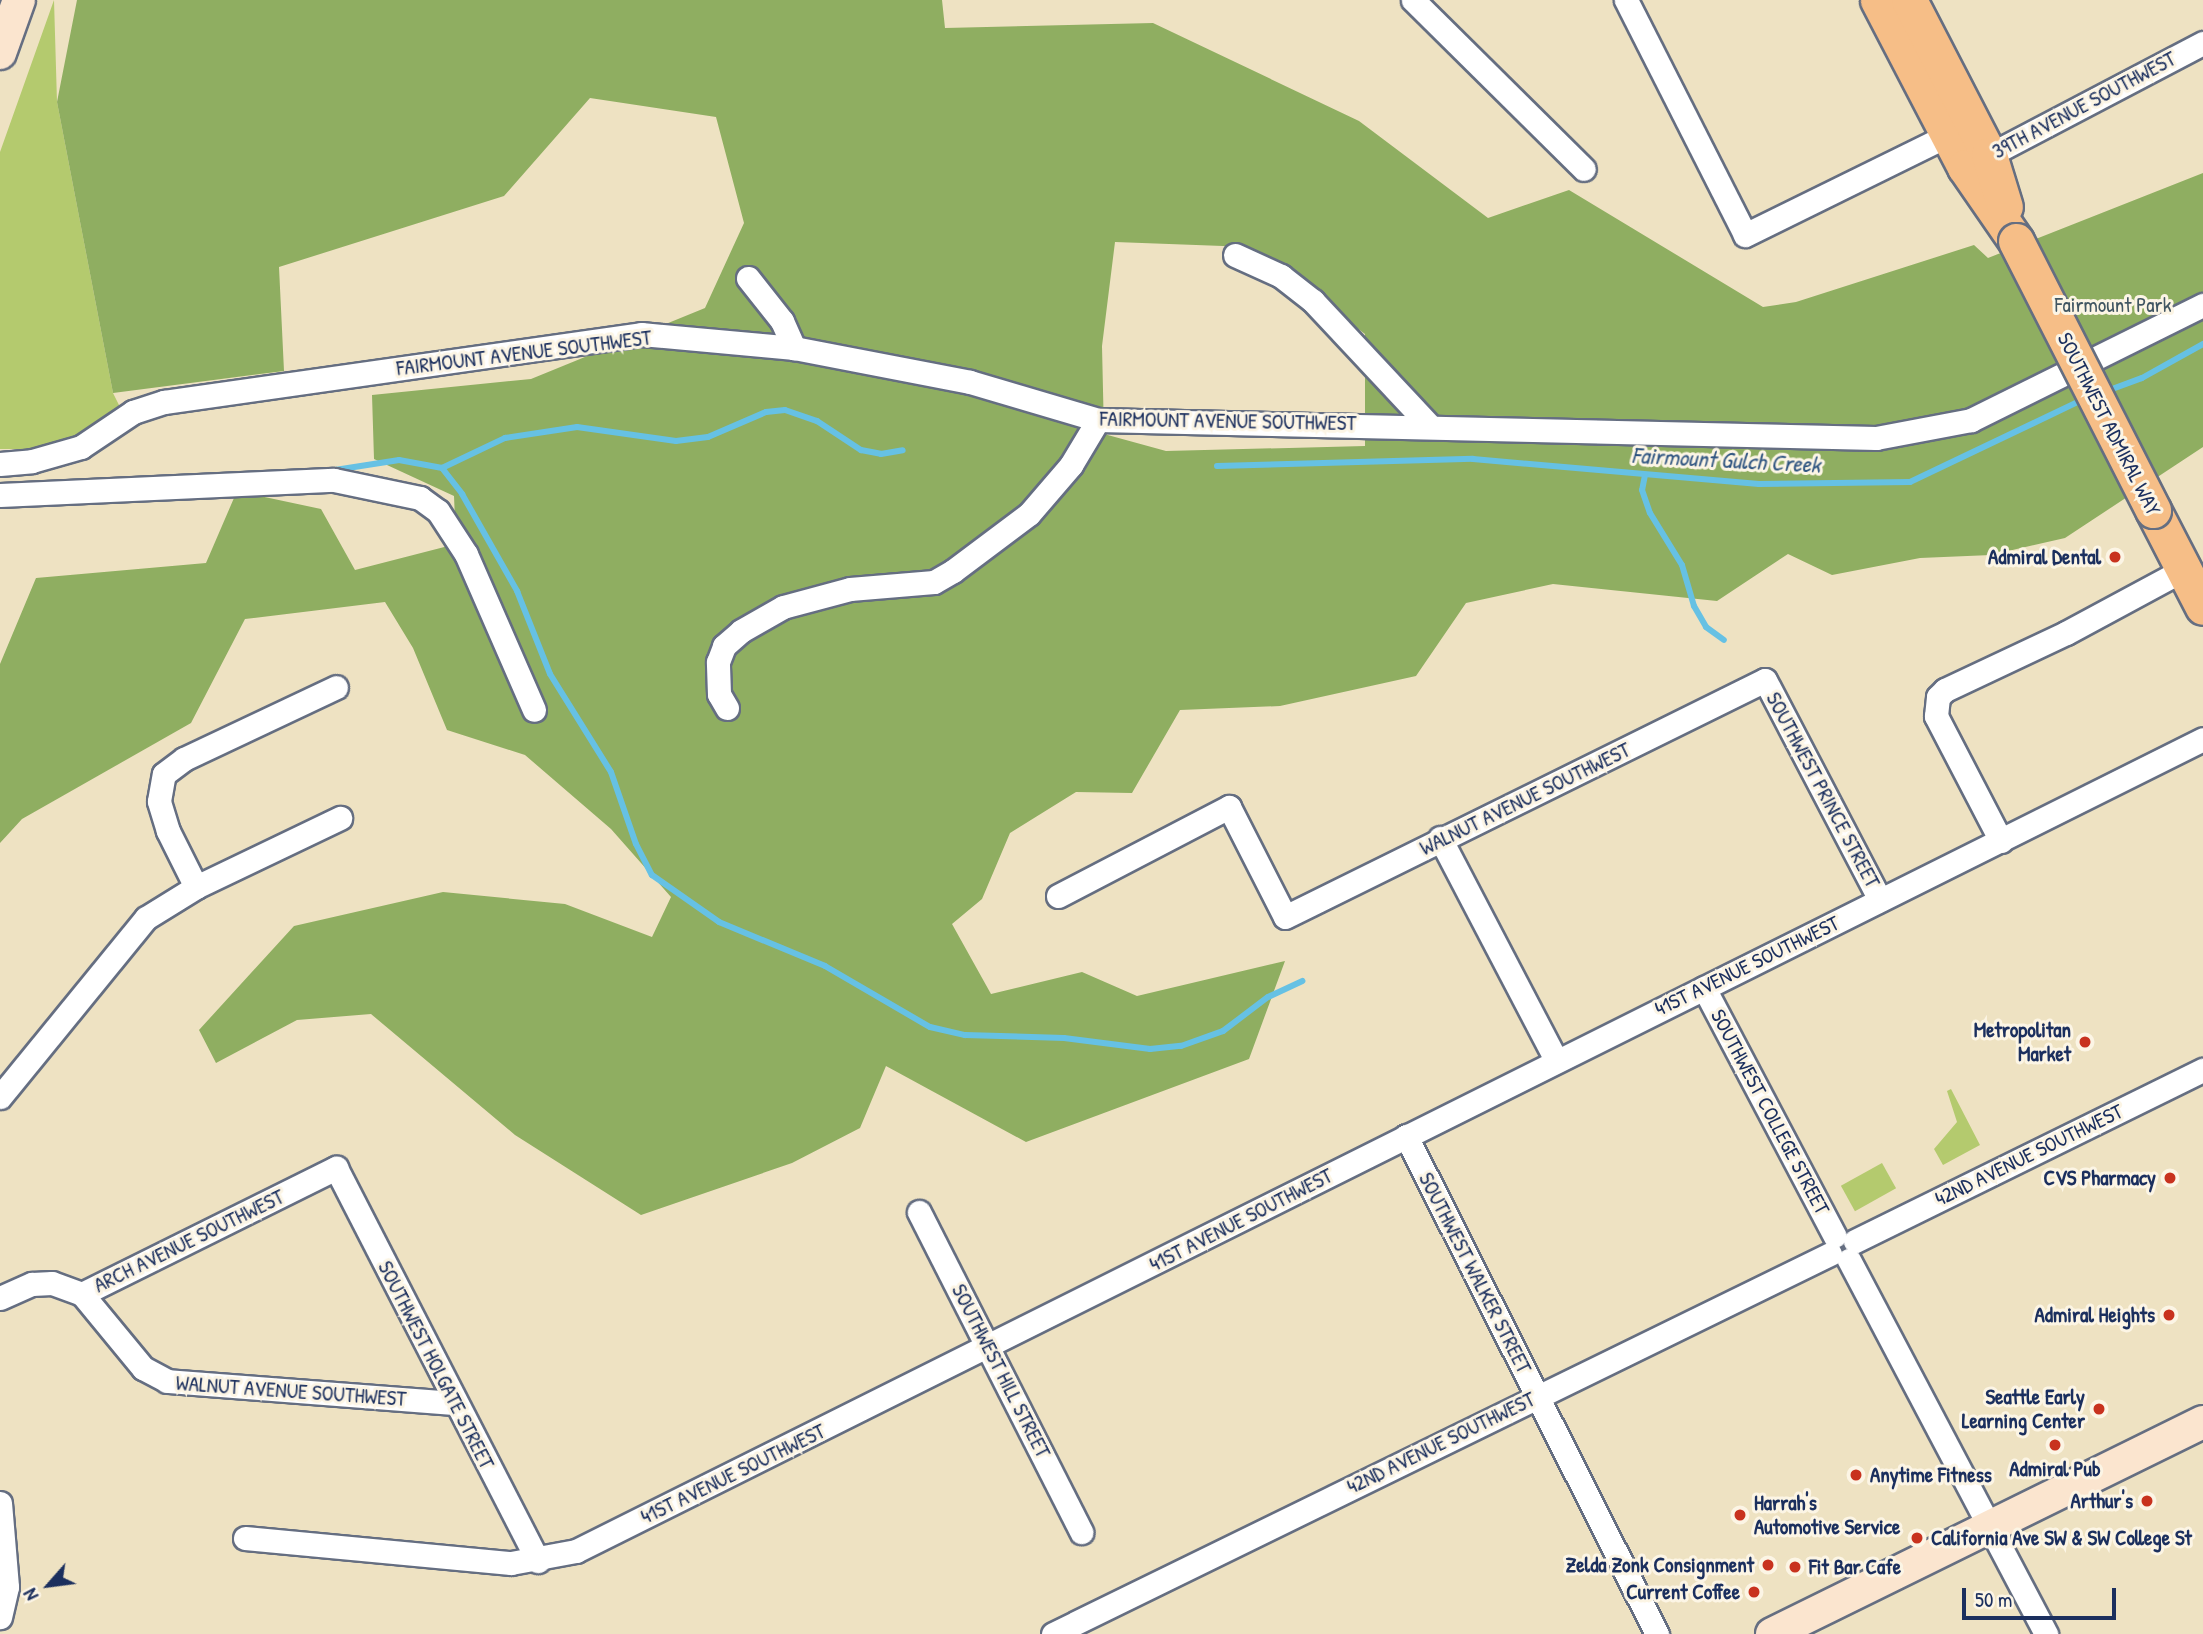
<!DOCTYPE html>
<style>
body{margin:0}
#map{position:relative;width:2203px;height:1634px;overflow:hidden;background:#eee2c2;font-family:"Patrick Hand",sans-serif}
div>[style]{position:absolute}
.green>*{inset:0;background:#b4ca6e;transform-origin:0 0}
.forest>*{inset:0;background:#8fae61}
.stream>*{height:6px;margin:-3px;padding:0 3px;transform-origin:3px;border-radius:3px;background:#66c1e4}
.roads{filter:drop-shadow(2px 0 #656e81) drop-shadow(-2px 0 #656e81) drop-shadow(0 2px #656e81) drop-shadow(0 -2px #656e81)}
.minor>*{height:23px;margin:-11.5px;padding:0 11.5px;transform-origin:11.5px;border-radius:11.5px;background:#fff}
.secondary>*{height:32px;margin:-16px;padding:0 16px;transform-origin:16px;border-radius:16px;background:#fbe5cf}
.primary>*{height:35px;margin:-17.5px;padding:0 17.5px;transform-origin:17.5px;border-radius:17.5px;background:#f6be87}
.bridges{filter:drop-shadow(2px 0 #656e81) drop-shadow(-2px 0 #656e81) drop-shadow(0 2px #656e81) drop-shadow(0 -2px #656e81)}
.primary-bridge>*{height:35px;margin:-17.5px;padding:0 17.5px;transform-origin:17.5px;border-radius:17.5px;background:#f6be87}
.dots>*{width:19px;height:19px;translate:-50% -50%;box-sizing:border-box;border:4px solid #fcf5e5;border-radius:50%}
span{translate:-50% -50%;white-space:nowrap;text-align:center;line-height:1.15;-webkit-text-stroke:6px #fcf5e5;paint-order:stroke}
.street-label{font-size:21px;color:#1b2f5e}
.park-label{font-size:21px;color:#415662}
.poi-label{font-size:21px;color:#1b2f5e;font-weight:700}
.right{translate:-100% -50%;text-align:right}
.left{translate:0 -50%;text-align:left}
.water-label{font-size:23px;color:#2e5480;font-style:italic}
.north{position:absolute;left:14px;top:1550px;width:70px;height:70px;-webkit-text-stroke:5px #fcf5e5;paint-order:stroke;rotate:242deg;font-size:19px;font-weight:700;line-height:28px;text-align:center;color:#1b2f5e}
.north::after{content:'';display:block;margin:auto;width:24px;height:32px;background:#1b2f5e;clip-path:polygon(50% 0,100% 100%,50% 72%,0 100%)}
.scale{position:absolute;left:1962px;top:1588px;width:154px;height:32px;box-sizing:border-box;border:4px solid #1b2f5e;border-top:0;padding-left:9px;font-size:21px;line-height:24px;white-space:nowrap;color:#1b2f5e;-webkit-text-stroke:5px #fcf5e5;paint-order:stroke}
</style>
<div id="map">
<div class="green">
<i style="clip-path:polygon(54px 0,57px 102px,113px 393px,120px 407px,79px 437px,43px 449px,0 449px,0 152px)"></i>
<i style="clip-path:polygon(1951px 1089px,1980px 1145px,1943px 1165px,1934px 1149px,1957px 1122px,1947px 1091px)"></i>
<i style="left:1882px;top:1163px;width:29px;height:47px;rotate:61deg"></i>
</div>
<div class="forest">
<i style="clip-path:polygon(evenodd,77px 0,942px 0,945px 28px,1153px 23px,1359px 121px,1488px 218px,1569px 190px,1763px 307px,1796px 302px,1974px 245px,1988px 258px,2203px 173px,2203px 447px,2065px 538px,1991px 555px,1920px 558px,1832px 575px,1788px 554px,1717px 601px,1553px 584px,1466px 603px,1416px 676px,1280px 706px,1180px 710px,1132px 793px,1076px 792px,1010px 833px,982px 899px,952px 924px,991px 994px,1082px 972px,1137px 996px,1285px 961px,1249px 1059px,1026px 1142px,886px 1066px,860px 1128px,792px 1163px,641px 1215px,515px 1135px,371px 1014px,297px 1020px,216px 1063px,199px 1030px,294px 926px,443px 892px,565px 904px,652px 937px,671px 897px,611px 829px,525px 755px,447px 730px,413px 648px,385px 602px,245px 619px,191px 723px,22px 819px,0 843px,0 664px,36px 578px,206px 563px,237px 491px,321px 509px,355px 570px,456px 544px,454px 496px,374px 459px,372px 395px,531px 379px,705px 308px,744px 223px,716px 117px,590px 98px,504px 196px,279px 267px,284px 371px,113px 393px,57px 102px,77px 0,1115px 242px,1250px 247px,1365px 334px,1365px 446px,1166px 451px,1104px 434px,1102px 346px,1115px 242px)"></i>
</div>
<div class="stream">
<i style="left:2104px;top:392px;width:40px;rotate:-20.2deg"></i>
<i style="left:2142px;top:378px;width:70px;rotate:-29.1deg"></i>
<i style="left:1217px;top:466px;width:256px;rotate:-1.6deg"></i>
<i style="left:1473px;top:459px;width:287px;rotate:5deg"></i>
<i style="left:1759px;top:484px;width:151px;rotate:-0.8deg"></i>
<i style="left:1910px;top:482px;width:193px;rotate:-25.5deg"></i>
<i style="left:442px;top:468px;width:33px;rotate:52deg"></i>
<i style="left:462px;top:494px;width:112px;rotate:60.4deg"></i>
<i style="left:517px;top:591px;width:89px;rotate:68.3deg"></i>
<i style="left:550px;top:674px;width:115px;rotate:58.1deg"></i>
<i style="left:611px;top:772px;width:76px;rotate:70.9deg"></i>
<i style="left:636px;top:844px;width:35px;rotate:63deg"></i>
<i style="left:652px;top:875px;width:82px;rotate:35deg"></i>
<i style="left:719px;top:922px;width:115px;rotate:22.5deg"></i>
<i style="left:825px;top:966px;width:121px;rotate:30.2deg"></i>
<i style="left:930px;top:1027px;width:36px;rotate:13deg"></i>
<i style="left:965px;top:1035px;width:99px;rotate:1.7deg"></i>
<i style="left:1064px;top:1038px;width:87px;rotate:7.3deg"></i>
<i style="left:1150px;top:1049px;width:31px;rotate:-6deg"></i>
<i style="left:1181px;top:1046px;width:45px;rotate:-19.7deg"></i>
<i style="left:1223px;top:1031px;width:56px;rotate:-37.1deg"></i>
<i style="left:1268px;top:997px;width:38px;rotate:-25deg"></i>
<i style="left:335px;top:470px;width:65px;rotate:-8.9deg"></i>
<i style="left:399px;top:460px;width:44px;rotate:10.5deg"></i>
<i style="left:442px;top:468px;width:70px;rotate:-25.5deg"></i>
<i style="left:505px;top:438px;width:73px;rotate:-8.7deg"></i>
<i style="left:577px;top:427px;width:100px;rotate:8deg"></i>
<i style="left:676px;top:441px;width:32px;rotate:-7deg"></i>
<i style="left:708px;top:437px;width:63px;rotate:-23.3deg"></i>
<i style="left:766px;top:412px;width:19px;rotate:-6deg"></i>
<i style="left:785px;top:410px;width:34px;rotate:19deg"></i>
<i style="left:817px;top:421px;width:53px;rotate:33.4deg"></i>
<i style="left:861px;top:450px;width:20px;rotate:11deg"></i>
<i style="left:881px;top:454px;width:22px;rotate:-10deg"></i>
<i style="left:1645px;top:475px;width:15px;rotate:101deg"></i>
<i style="left:1642px;top:490px;width:24px;rotate:71deg"></i>
<i style="left:1650px;top:513px;width:61px;rotate:58.4deg"></i>
<i style="left:1682px;top:565px;width:43px;rotate:73.7deg"></i>
<i style="left:1694px;top:606px;width:24px;rotate:60deg"></i>
<i style="left:1706px;top:627px;width:22px;rotate:36deg"></i>
</div>
<div class="roads">
<div class="minor">
<i style="left:1413px;top:0;width:240px;rotate:44.7deg"></i>
<i style="left:1626px;top:0;width:263px;rotate:63.1deg"></i>
<i style="left:1745px;top:235px;width:240px;rotate:-26.2deg"></i>
<i style="left:1978px;top:161px;width:254px;rotate:-27.7deg"></i>
<i style="left:1235px;top:255px;width:51px;rotate:24.5deg"></i>
<i style="left:1281px;top:276px;width:41px;rotate:38deg"></i>
<i style="left:1313px;top:301px;width:170px;rotate:46.9deg"></i>
<i style="left:748px;top:278px;width:55px;rotate:51.7deg"></i>
<i style="left:782px;top:321px;width:30px;rotate:66deg"></i>
<i style="left:0;top:464px;width:32px;rotate:-5deg"></i>
<i style="left:32px;top:461px;width:51px;rotate:-15.9deg"></i>
<i style="left:81px;top:447px;width:63px;rotate:-33.9deg"></i>
<i style="left:133px;top:412px;width:33px;rotate:-18deg"></i>
<i style="left:164px;top:402px;width:482px;rotate:-8.1deg"></i>
<i style="left:641px;top:334px;width:154px;rotate:5.2deg"></i>
<i style="left:794px;top:348px;width:179px;rotate:10.9deg"></i>
<i style="left:970px;top:382px;width:134px;rotate:16.5deg"></i>
<i style="left:1098px;top:420px;width:778px;rotate:1.33deg"></i>
<i style="left:1876px;top:438px;width:97px;rotate:-10.7deg"></i>
<i style="left:1971px;top:420px;width:259px;rotate:-26.4deg"></i>
<i style="left:0;top:495px;width:334px;rotate:-2.6deg"></i>
<i style="left:334px;top:480px;width:88px;rotate:11.8deg"></i>
<i style="left:420px;top:498px;width:22px;rotate:36deg"></i>
<i style="left:438px;top:511px;width:51px;rotate:56.9deg"></i>
<i style="left:466px;top:554px;width:170px;rotate:66.4deg"></i>
<i style="left:727px;top:708px;width:16px;rotate:-120deg"></i>
<i style="left:719px;top:694px;width:32px;rotate:-92deg"></i>
<i style="left:718px;top:662px;width:17px;rotate:-69deg"></i>
<i style="left:724px;top:646px;width:23px;rotate:-41deg"></i>
<i style="left:741px;top:631px;width:48px;rotate:-29.7deg"></i>
<i style="left:783px;top:607px;width:69px;rotate:-15deg"></i>
<i style="left:850px;top:589px;width:84px;rotate:-4.8deg"></i>
<i style="left:934px;top:582px;width:22px;rotate:-30deg"></i>
<i style="left:953px;top:571px;width:95px;rotate:-36.9deg"></i>
<i style="left:1029px;top:514px;width:65px;rotate:-49.4deg"></i>
<i style="left:1071px;top:465px;width:52px;rotate:-59deg"></i>
<i style="left:1440px;top:838px;width:250px;rotate:62.4deg"></i>
<i style="left:2001px;top:841px;width:141px;rotate:-117.5deg"></i>
<i style="left:1936px;top:716px;width:19px;rotate:-84deg"></i>
<i style="left:1938px;top:697px;width:10px;rotate:-45deg"></i>
<i style="left:1945px;top:690px;width:134px;rotate:-25.2deg"></i>
<i style="left:2066px;top:633px;width:133px;rotate:-28.3deg"></i>
<i style="left:196px;top:887px;width:63px;rotate:-116.6deg"></i>
<i style="left:168px;top:831px;width:31px;rotate:-107deg"></i>
<i style="left:159px;top:801px;width:27px;rotate:-80deg"></i>
<i style="left:164px;top:774px;width:25px;rotate:-37deg"></i>
<i style="left:184px;top:759px;width:168px;rotate:-25.3deg"></i>
<i style="left:1058px;top:896px;width:193px;rotate:-27.5deg"></i>
<i style="left:1229px;top:807px;width:123px;rotate:63deg"></i>
<i style="left:1285px;top:917px;width:535px;rotate:-26.28deg"></i>
<i style="left:1765px;top:680px;width:248px;rotate:62.4deg"></i>
<i style="left:1704px;top:988px;width:280px;rotate:62.2deg"></i>
<i style="left:0;top:1097px;width:231px;rotate:-50.8deg"></i>
<i style="left:146px;top:918px;width:59px;rotate:-31.8deg"></i>
<i style="left:196px;top:887px;width:160px;rotate:-25.6deg"></i>
<i style="left:1406px;top:1136px;width:558px;rotate:63.25deg"></i>
<i style="left:919px;top:1212px;width:359px;rotate:63.1deg"></i>
<i style="left:1855px;top:1241px;width:388px;rotate:-26.2deg"></i>
<i style="left:1849px;top:1260px;width:423px;rotate:62.2deg"></i>
<i style="left:82px;top:1294px;width:96px;rotate:50.5deg"></i>
<i style="left:143px;top:1368px;width:27px;rotate:28deg"></i>
<i style="left:167px;top:1381px;width:289px;rotate:4.4deg"></i>
<i style="left:0;top:1298px;width:35px;rotate:-24deg"></i>
<i style="left:32px;top:1284px;width:20px;rotate:-3deg"></i>
<i style="left:52px;top:1283px;width:32px;rotate:20deg"></i>
<i style="left:82px;top:1294px;width:284px;rotate:-26.4deg"></i>
<i style="left:336px;top:1168px;width:442px;rotate:62.8deg"></i>
<i style="left:0;top:1503px;width:84px;rotate:85.2deg"></i>
<i style="left:7px;top:1587px;width:31px;rotate:103deg"></i>
<i style="left:245px;top:1538px;width:267px;rotate:5.4deg"></i>
<i style="left:511px;top:1563px;width:66px;rotate:-10.5deg"></i>
<i style="left:576px;top:1551px;width:1818px;rotate:-26.52deg"></i>
<i style="left:1053px;top:1634px;width:865px;rotate:-26.06deg"></i>
</div>
<div class="secondary">
<i style="left:0;top:53px;width:56px;rotate:-70.3deg"></i>
<i style="left:1772px;top:1634px;width:480px;rotate:-26.2deg"></i>
</div>
<div class="primary">
<i style="left:1878px;top:0;width:188px;rotate:62.5deg"></i>
<i style="left:1965px;top:167px;width:90px;rotate:55.4deg"></i>
<i style="left:1909px;top:0;width:174px;rotate:62.7deg"></i>
<i style="left:1989px;top:155px;width:54px;rotate:72.9deg"></i>
<i style="left:2153px;top:510px;width:109px;rotate:62.7deg"></i>
</div>
</div>
<div class="bridges">
<div class="primary-bridge">
<i style="left:2016px;top:241px;width:302px;rotate:63deg"></i>
</div>
</div>
<div class="dots">
<i style="left:2115px;top:557px;background:#c8321e"></i>
<i style="left:2085px;top:1042px;background:#c8321e"></i>
<i style="left:2170px;top:1178px;background:#c8321e"></i>
<i style="left:2169px;top:1315px;background:#c8321e"></i>
<i style="left:2099px;top:1409px;background:#c8321e"></i>
<i style="left:2055px;top:1445px;background:#c8321e"></i>
<i style="left:1856px;top:1475px;background:#c8321e"></i>
<i style="left:2147px;top:1501px;background:#c8321e"></i>
<i style="left:1740px;top:1515px;background:#c8321e"></i>
<i style="left:1917px;top:1538px;background:#c8321e"></i>
<i style="left:1768px;top:1565px;background:#c8321e"></i>
<i style="left:1795px;top:1567px;background:#c8321e"></i>
<i style="left:1754px;top:1592px;background:#c8321e"></i>
</div>
<div class="street-label">
<span style="left:2084px;top:105px;rotate:-28deg">39TH AVENUE SOUTHWEST</span>
<span style="left:524px;top:353px;rotate:-7deg">FAIRMOUNT AVENUE SOUTHWEST</span>
<span style="left:1228px;top:421px;rotate:1deg">FAIRMOUNT AVENUE SOUTHWEST</span>
<span style="left:2109px;top:424px;rotate:63deg">SOUTHWEST ADMIRAL WAY</span>
<span style="left:1823px;top:790px;rotate:62deg">SOUTHWEST PRINCE STREET</span>
<span style="left:1525px;top:799px;rotate:-26deg">WALNUT AVENUE SOUTHWEST</span>
<span style="left:1747px;top:966px;rotate:-26deg">41ST AVENUE SOUTHWEST</span>
<span style="left:1770px;top:1112px;rotate:62deg">SOUTHWEST COLLEGE STREET</span>
<span style="left:2029px;top:1155px;rotate:-26deg">42ND AVENUE SOUTHWEST</span>
<span style="left:1241px;top:1220px;rotate:-27deg">41ST AVENUE SOUTHWEST</span>
<span style="left:189px;top:1241px;rotate:-26deg">ARCH AVENUE SOUTHWEST</span>
<span style="left:1475px;top:1273px;rotate:63deg">SOUTHWEST WALKER STREET</span>
<span style="left:436px;top:1365px;rotate:63deg">SOUTHWEST HOLGATE STREET</span>
<span style="left:1001px;top:1371px;rotate:63deg">SOUTHWEST HILL STREET</span>
<span style="left:291px;top:1391px;rotate:4deg">WALNUT AVENUE SOUTHWEST</span>
<span style="left:1441px;top:1443px;rotate:-26deg">42ND AVENUE SOUTHWEST</span>
<span style="left:733px;top:1474px;rotate:-26deg">41ST AVENUE SOUTHWEST</span>
</div>
<div class="park-label">
<span style="left:2113px;top:305px">Fairmount Park</span>
</div>
<div class="poi-label">
<span class="right" style="left:2101px;top:557px">Admiral Dental</span>
<span class="right" style="left:2071px;top:1042px">Metropolitan<br>Market</span>
<span class="right" style="left:2156px;top:1178px">CVS Pharmacy</span>
<span class="right" style="left:2155px;top:1315px">Admiral Heights</span>
<span class="right" style="left:2085px;top:1409px">Seattle Early<br>Learning Center</span>
<span style="left:2055px;top:1469px">Admiral Pub</span>
<span class="left" style="left:1870px;top:1475px">Anytime Fitness</span>
<span class="right" style="left:2133px;top:1501px">Arthur's</span>
<span class="left" style="left:1754px;top:1515px">Harrah's<br>Automotive Service</span>
<span class="left" style="left:1931px;top:1538px">California Ave SW &amp; SW College St</span>
<span class="right" style="left:1754px;top:1565px">Zelda Zonk Consignment</span>
<span class="left" style="left:1809px;top:1567px">Fit Bar Cafe</span>
<span class="right" style="left:1740px;top:1592px">Current Coffee</span>
</div>
<div class="water-label">
<span style="left:1726px;top:460px;rotate:3deg">Fairmount Gulch Creek</span>
</div>
<div class="north">N</div>
<div class="scale">50 m</div>
</div>
